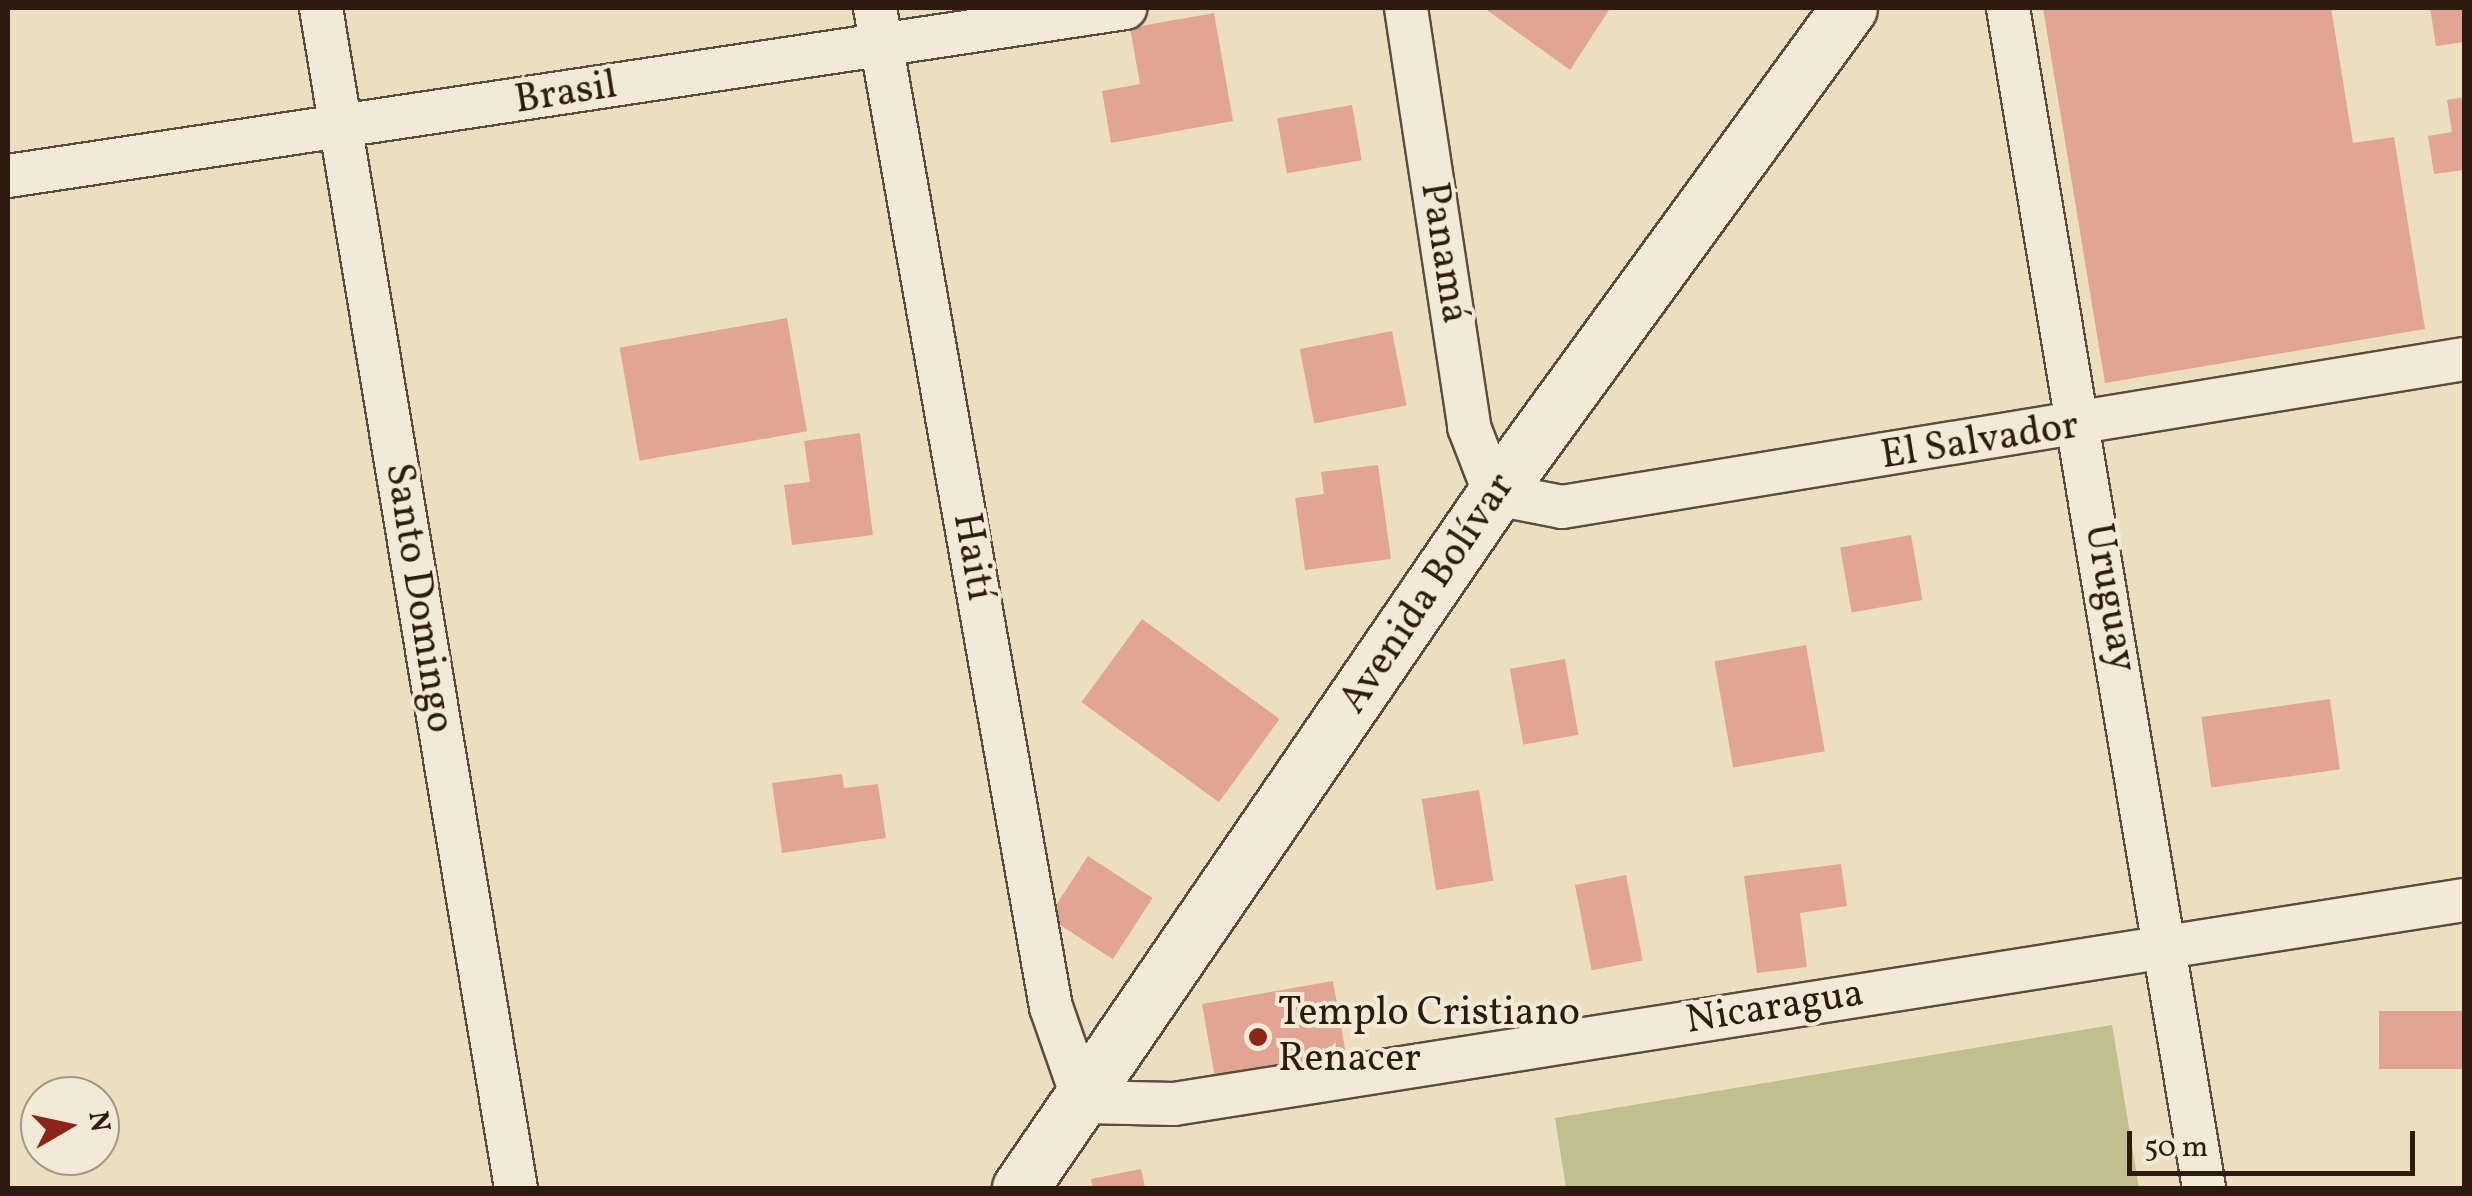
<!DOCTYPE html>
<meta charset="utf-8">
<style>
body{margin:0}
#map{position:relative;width:2472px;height:1196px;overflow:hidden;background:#ebdfc0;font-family:Vollkorn,serif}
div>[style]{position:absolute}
.green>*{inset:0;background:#c0bf8d}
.building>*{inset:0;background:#e3a593;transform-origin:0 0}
.roads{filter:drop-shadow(2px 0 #5c4c3b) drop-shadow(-2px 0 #5c4c3b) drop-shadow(0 2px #5c4c3b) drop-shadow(0 -2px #5c4c3b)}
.minor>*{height:42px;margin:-21px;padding:0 21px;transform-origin:21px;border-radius:21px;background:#f2ead6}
.secondary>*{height:55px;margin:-27.5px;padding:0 27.5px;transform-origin:27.5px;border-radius:27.5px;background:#f2ead6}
.dots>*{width:28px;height:28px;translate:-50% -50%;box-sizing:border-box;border:5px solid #f2ead6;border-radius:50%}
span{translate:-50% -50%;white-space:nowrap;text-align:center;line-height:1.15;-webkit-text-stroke:8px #f2ead6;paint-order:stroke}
.street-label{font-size:40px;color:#2d1b0f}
.poi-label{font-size:40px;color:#2d1b0f}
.left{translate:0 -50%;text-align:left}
.frame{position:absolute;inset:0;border:10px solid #2d1b0f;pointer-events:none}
.north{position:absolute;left:20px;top:1076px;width:100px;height:100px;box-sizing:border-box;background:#f2ead6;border:2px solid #a39786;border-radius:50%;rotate:81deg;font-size:28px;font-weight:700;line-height:40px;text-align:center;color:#2d1b0f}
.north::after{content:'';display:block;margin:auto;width:35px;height:45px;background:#8f2418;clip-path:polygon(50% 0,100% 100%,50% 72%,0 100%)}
.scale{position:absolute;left:2127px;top:1131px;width:288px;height:45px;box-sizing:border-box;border:5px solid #2d1b0f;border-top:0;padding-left:12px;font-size:30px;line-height:35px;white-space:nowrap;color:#2d1b0f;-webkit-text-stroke:8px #f2ead6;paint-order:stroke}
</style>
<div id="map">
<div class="green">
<i style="clip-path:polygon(2112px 1025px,2139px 1188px,1566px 1188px,1555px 1118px)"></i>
</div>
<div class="building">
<i style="clip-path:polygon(1484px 8px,1605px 8px,1609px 10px,1570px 70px)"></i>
<i style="clip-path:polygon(2043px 8px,2331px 8px,2353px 143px,2394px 137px,2425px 329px,2105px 383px)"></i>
<i style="clip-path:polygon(2430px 8px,2464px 8px,2464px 42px,2436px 46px)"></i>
<i style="clip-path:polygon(1214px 13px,1233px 121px,1111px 143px,1102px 91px,1140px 84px,1130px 28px)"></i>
<i style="clip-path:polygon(2464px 97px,2464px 170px,2434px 174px,2428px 136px,2452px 132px,2447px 100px)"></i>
<i style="left:1352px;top:105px;width:56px;height:76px;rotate:80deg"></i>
<i style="left:787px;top:318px;width:115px;height:170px;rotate:80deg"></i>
<i style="left:1392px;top:331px;width:76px;height:94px;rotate:79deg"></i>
<i style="clip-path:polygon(860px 433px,873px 535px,792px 545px,784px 485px,810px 482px,804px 441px)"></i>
<i style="clip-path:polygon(1378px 465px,1391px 559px,1305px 570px,1295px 498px,1324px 494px,1321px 472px)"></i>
<i style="left:1911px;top:535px;width:66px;height:72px;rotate:80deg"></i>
<i style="left:1142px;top:619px;width:170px;height:103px;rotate:36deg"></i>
<i style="left:1806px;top:645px;width:108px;height:93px;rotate:80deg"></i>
<i style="left:1565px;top:659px;width:77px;height:56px;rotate:80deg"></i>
<i style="left:2330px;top:699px;width:71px;height:130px;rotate:82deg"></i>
<i style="clip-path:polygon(842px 774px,844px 788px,878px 784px,886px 838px,782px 853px,772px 783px)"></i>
<i style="left:1479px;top:790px;width:92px;height:58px;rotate:81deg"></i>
<i style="left:1088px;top:856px;width:77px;height:73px;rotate:33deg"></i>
<i style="clip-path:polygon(1841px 864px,1847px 906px,1800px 913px,1807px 967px,1757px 973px,1744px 876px)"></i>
<i style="left:1626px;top:875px;width:87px;height:52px;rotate:79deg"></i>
<i style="left:1333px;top:981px;width:87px;height:133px;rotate:80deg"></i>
<i style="left:2464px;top:1011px;width:58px;height:85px;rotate:90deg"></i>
<i style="clip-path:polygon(1141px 1169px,1145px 1188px,1093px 1188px,1091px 1179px)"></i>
</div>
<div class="roads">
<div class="minor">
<i style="left:321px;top:8px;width:1196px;rotate:80.62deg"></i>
<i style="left:875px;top:8px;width:1014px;rotate:80.01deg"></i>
<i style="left:1051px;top:1007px;width:101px;rotate:70.8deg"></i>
<i style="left:1084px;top:1102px;width:90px;rotate:1.3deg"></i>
<i style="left:1174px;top:1104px;width:1306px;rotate:-8.99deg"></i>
<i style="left:1406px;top:8px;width:424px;rotate:81.4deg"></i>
<i style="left:1469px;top:427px;width:72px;rotate:68.8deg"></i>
<i style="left:1495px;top:494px;width:68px;rotate:11deg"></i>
<i style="left:1562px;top:507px;width:914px;rotate:-9.32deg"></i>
<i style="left:2008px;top:8px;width:1196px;rotate:80.57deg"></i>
<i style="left:8px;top:176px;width:1130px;rotate:-8.55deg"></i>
</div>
<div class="secondary">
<i style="left:1020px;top:1188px;width:841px;rotate:-55.61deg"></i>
<i style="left:1495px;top:494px;width:601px;rotate:-53.93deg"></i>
</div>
</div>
<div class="dots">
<i style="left:1258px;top:1037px;background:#8f2418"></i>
</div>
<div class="street-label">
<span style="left:566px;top:94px;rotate:-9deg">Brasil</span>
<span style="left:1443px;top:253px;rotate:81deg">Panamá</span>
<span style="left:1980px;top:442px;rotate:-9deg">El Salvador</span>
<span style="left:972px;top:557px;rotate:80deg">Haití</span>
<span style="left:1428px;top:594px;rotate:-56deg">Avenida Bolívar</span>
<span style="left:418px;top:598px;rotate:81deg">Santo Domingo</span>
<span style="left:2109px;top:598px;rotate:80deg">Uruguay</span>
<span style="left:1775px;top:1008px;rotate:-9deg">Nicaragua</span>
</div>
<div class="poi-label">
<span class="left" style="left:1278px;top:1037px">Templo Cristiano<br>Renacer</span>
</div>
<div class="frame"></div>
<div class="north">N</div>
<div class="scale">50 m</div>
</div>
